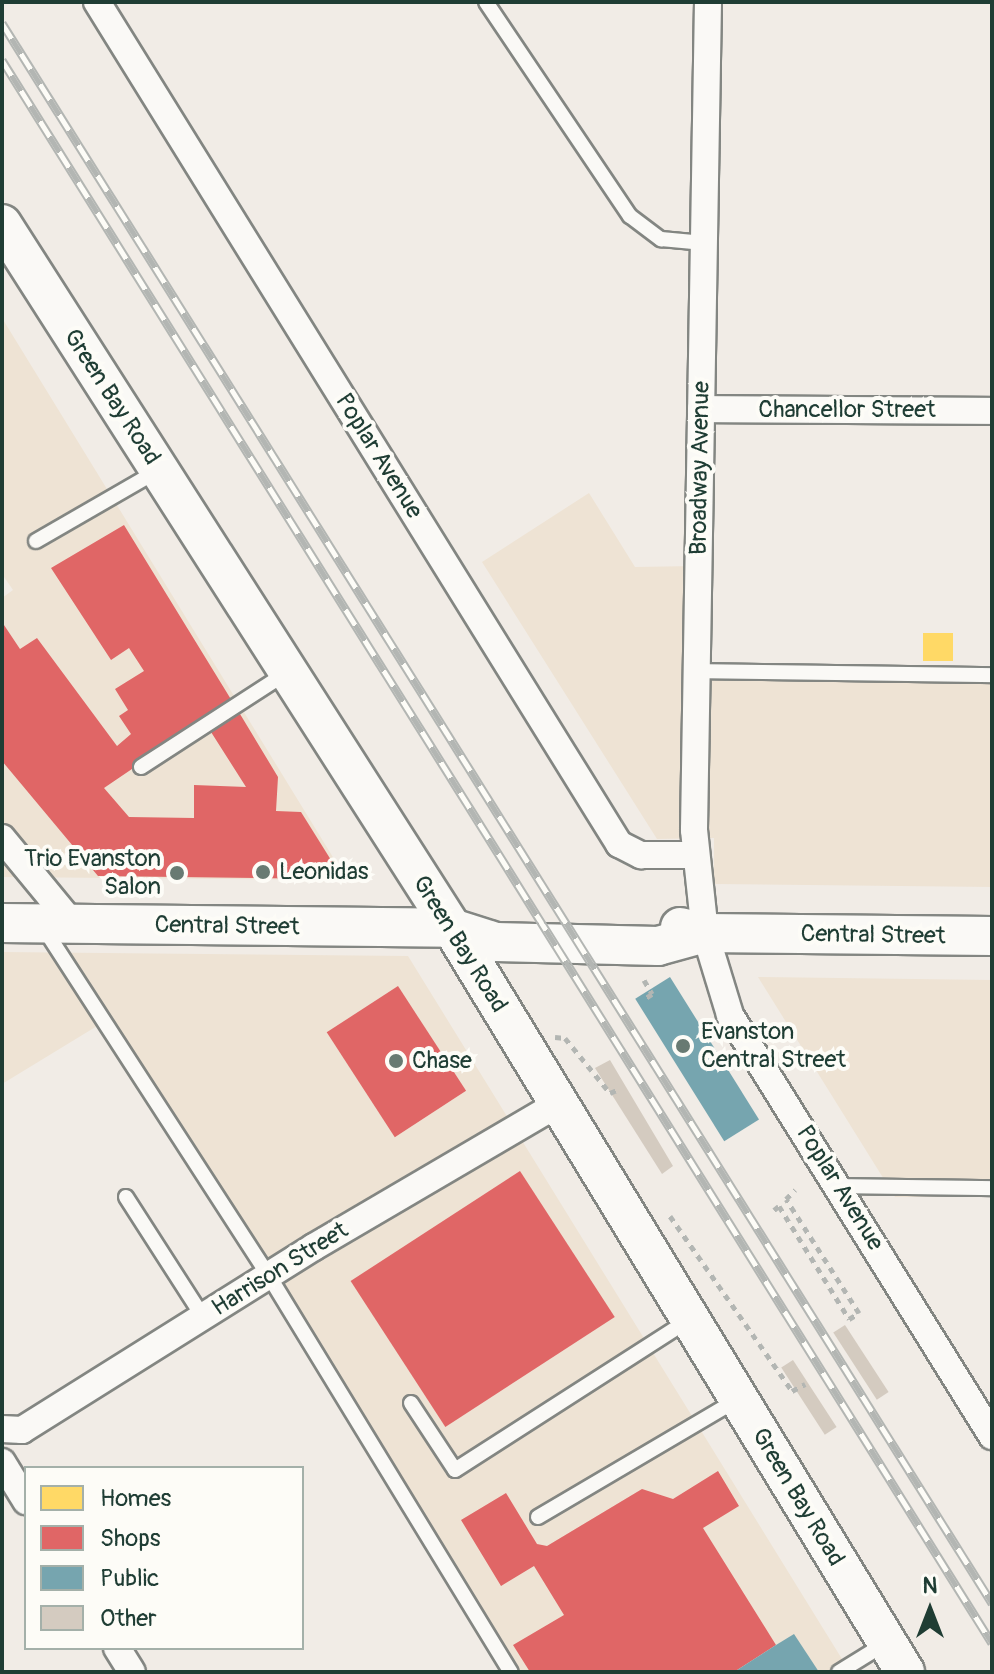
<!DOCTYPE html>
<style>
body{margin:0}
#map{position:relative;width:994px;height:1674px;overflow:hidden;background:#f1ece6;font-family:Pangolin,sans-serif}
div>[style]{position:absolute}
.built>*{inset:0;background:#eee3d4}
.homes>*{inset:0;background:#ffd966;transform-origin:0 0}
.shops>*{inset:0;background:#e06666;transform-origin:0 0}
.public>*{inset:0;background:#76a5af;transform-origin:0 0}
.building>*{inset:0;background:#d4cbc0;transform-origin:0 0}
.path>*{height:5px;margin-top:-2.5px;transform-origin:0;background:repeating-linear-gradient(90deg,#b3b6b3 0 6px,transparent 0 12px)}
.roads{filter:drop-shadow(2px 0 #838682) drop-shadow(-2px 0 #838682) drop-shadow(0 2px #838682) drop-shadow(0 -2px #838682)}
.lane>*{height:14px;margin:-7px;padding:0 7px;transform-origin:7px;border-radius:7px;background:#faf9f6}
.street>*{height:26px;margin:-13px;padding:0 13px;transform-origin:13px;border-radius:13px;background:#faf9f6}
.secondary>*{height:38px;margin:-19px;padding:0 19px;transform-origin:19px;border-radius:19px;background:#faf9f6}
.rail>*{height:9px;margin-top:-4.5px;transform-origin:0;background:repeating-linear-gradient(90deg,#fdfcf7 0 18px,#b3b6b3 0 36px);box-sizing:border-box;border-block:2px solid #b3b6b3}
.dots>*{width:22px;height:22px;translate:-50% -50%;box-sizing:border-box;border:4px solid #fdfcf7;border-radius:50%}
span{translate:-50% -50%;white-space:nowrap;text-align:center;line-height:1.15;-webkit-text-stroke:8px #fdfcf7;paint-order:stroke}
.street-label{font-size:24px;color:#1f3d34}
.poi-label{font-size:24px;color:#1f3d34}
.right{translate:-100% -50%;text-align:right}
.left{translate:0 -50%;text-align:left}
.frame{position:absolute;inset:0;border:4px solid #1f3d34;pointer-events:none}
.legend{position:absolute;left:24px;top:1466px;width:280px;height:184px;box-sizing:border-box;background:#fdfcf7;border:2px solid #a4b0a9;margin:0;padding:10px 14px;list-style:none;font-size:24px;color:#1f3d34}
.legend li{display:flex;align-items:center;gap:16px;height:40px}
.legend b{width:40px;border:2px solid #a4b0a9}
.north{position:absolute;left:890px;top:1570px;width:80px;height:80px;-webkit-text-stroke:6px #fdfcf7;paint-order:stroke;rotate:0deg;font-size:22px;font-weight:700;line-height:32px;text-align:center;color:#1f3d34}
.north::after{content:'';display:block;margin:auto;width:28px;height:36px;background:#1f3d34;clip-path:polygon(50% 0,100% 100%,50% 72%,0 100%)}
</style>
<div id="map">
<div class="built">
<i style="clip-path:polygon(2px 318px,347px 880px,2px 877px,2px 598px,13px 590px,2px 574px)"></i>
<i style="clip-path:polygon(589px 493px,635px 567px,695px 566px,693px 668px,992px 675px,992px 887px,714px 884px,714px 838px,657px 839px,482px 562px)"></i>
<i style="clip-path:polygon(2px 952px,408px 956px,850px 1672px,505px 1672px,102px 1023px,2px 1084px)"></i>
<i style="clip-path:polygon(758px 977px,992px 980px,992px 1197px,895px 1197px)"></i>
</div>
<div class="homes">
<i style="left:923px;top:633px;width:30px;height:28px"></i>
</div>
<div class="shops">
<i style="clip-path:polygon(124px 525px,232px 701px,104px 788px,129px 817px,194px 818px,194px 785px,246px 787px,211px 732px,240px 714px,278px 777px,276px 811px,301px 812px,336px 868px,330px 879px,98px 876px,2px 761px,2px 622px,20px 649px,37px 638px,117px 746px,131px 734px,119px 716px,128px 710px,115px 689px,144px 671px,129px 648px,111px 660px,51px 568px)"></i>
<i style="left:398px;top:986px;width:125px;height:85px;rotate:57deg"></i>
<i style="left:520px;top:1171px;width:174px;height:202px;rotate:57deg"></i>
<i style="clip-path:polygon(718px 1471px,739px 1506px,703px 1528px,776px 1645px,734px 1672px,530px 1672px,513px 1645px,564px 1615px,534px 1566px,501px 1586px,461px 1520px,506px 1493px,537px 1544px,547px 1546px,642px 1489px,673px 1499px)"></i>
</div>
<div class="public">
<i style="left:670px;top:977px;width:168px;height:41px;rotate:58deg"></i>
<i style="clip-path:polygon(794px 1634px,819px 1672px,734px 1672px,776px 1645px)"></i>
</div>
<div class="building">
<i style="clip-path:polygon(610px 1060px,673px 1166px,662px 1174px,595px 1068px)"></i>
<i style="left:845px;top:1325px;width:80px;height:14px;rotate:57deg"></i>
<i style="left:793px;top:1360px;width:80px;height:14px;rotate:57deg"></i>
</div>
<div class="path">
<i style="left:644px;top:980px;width:16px;rotate:60deg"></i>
<i style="left:652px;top:994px;width:9px;rotate:148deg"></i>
<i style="left:555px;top:1037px;width:10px;rotate:6deg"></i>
<i style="left:565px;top:1038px;width:71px;rotate:50.7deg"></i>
<i style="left:610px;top:1093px;width:10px;rotate:-24deg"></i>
<i style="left:774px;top:1210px;width:6px;rotate:-39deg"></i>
<i style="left:779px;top:1206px;width:133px;rotate:58.2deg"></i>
<i style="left:849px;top:1319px;width:12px;rotate:-31deg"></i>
<i style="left:859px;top:1313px;width:135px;rotate:-122.6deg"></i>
<i style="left:786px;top:1199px;width:13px;rotate:-45deg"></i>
<i style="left:670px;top:1216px;width:213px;rotate:55.1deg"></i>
<i style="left:792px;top:1391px;width:15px;rotate:-28deg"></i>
</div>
<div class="roads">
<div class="lane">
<i style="left:486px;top:2px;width:258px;rotate:56.1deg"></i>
<i style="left:630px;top:216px;width:39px;rotate:37deg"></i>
<i style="left:661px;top:239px;width:43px;rotate:5.3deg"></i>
<i style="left:36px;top:541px;width:142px;rotate:-30deg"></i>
<i style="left:697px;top:671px;width:295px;rotate:0.8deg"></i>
<i style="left:141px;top:767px;width:175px;rotate:-32.9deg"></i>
<i style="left:43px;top:927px;width:416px;rotate:57.1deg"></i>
<i style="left:269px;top:1276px;width:464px;rotate:58.6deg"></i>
<i style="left:840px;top:1186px;width:152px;rotate:0.8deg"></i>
<i style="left:126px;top:1197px;width:143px;rotate:57.3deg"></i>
<i style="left:411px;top:1403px;width:80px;rotate:56.7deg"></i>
<i style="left:455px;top:1470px;width:278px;rotate:-32.7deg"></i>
<i style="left:538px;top:1517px;width:232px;rotate:-30.5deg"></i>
<i style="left:839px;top:1672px;width:55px;rotate:-31.7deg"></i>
</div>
<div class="street">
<i style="left:97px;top:2px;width:991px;rotate:58.2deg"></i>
<i style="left:619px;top:844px;width:25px;rotate:27deg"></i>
<i style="left:641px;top:855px;width:53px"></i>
<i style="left:708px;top:2px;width:828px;rotate:90.97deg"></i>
<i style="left:694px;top:830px;width:104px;rotate:83.9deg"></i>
<i style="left:705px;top:933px;width:86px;rotate:73deg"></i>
<i style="left:730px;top:1015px;width:496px;rotate:58.1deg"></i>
<i style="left:701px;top:409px;width:291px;rotate:0.4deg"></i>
<i style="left:2px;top:838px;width:112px;rotate:50.5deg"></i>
<i style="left:2px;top:1429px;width:20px;rotate:3deg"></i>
<i style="left:22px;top:1430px;width:345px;rotate:-32.1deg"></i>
<i style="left:314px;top:1247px;width:283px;rotate:-30.4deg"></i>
<i style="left:2px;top:1462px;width:46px;rotate:58.4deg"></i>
<i style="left:117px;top:1648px;width:28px;rotate:58deg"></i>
</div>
<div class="secondary">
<i style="left:2px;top:224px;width:836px;rotate:57.41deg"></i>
<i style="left:452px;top:928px;width:871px;rotate:58.66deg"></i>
<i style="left:2px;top:923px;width:450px;rotate:0.6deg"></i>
<i style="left:452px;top:928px;width:46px;rotate:17.7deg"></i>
<i style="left:496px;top:942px;width:162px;rotate:1.4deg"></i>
<i style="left:658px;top:946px;width:49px;rotate:-15.5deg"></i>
<i style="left:680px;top:927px;width:26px;rotate:13deg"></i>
<i style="left:705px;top:933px;width:287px;rotate:0.6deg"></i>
</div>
</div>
<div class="rail">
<i style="left:2px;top:23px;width:1865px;rotate:57.93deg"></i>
<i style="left:2px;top:60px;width:1867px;rotate:57.98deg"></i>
</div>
<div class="dots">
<i style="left:263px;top:872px;background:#687a72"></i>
<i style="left:177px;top:873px;background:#687a72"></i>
<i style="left:683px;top:1046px;background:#687a72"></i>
<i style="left:396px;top:1061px;background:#687a72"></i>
</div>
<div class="street-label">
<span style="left:112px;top:397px;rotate:57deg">Green Bay Road</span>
<span style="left:847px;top:410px">Chancellor Street</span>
<span style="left:379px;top:456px;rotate:58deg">Poplar Avenue</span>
<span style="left:700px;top:468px;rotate:-89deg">Broadway Avenue</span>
<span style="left:227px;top:926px;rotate:1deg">Central Street</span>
<span style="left:873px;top:935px;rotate:1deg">Central Street</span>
<span style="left:460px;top:944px;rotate:58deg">Green Bay Road</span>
<span style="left:840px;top:1188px;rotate:58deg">Poplar Avenue</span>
<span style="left:280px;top:1269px;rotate:-32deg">Harrison Street</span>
<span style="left:798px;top:1497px;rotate:59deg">Green Bay Road</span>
</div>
<div class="poi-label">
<span class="right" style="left:161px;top:873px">Trio Evanston<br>Salon</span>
<span class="left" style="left:279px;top:872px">Leonidas</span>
<span class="left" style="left:701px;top:1046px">Evanston<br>Central Street</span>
<span class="left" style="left:412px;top:1061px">Chase</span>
</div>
<div class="frame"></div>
<ul class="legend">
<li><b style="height:22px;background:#ffd966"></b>Homes</li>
<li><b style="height:22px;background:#e06666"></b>Shops</li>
<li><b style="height:22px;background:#76a5af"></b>Public</li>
<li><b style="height:22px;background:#d4cbc0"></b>Other</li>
</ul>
<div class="north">N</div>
</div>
